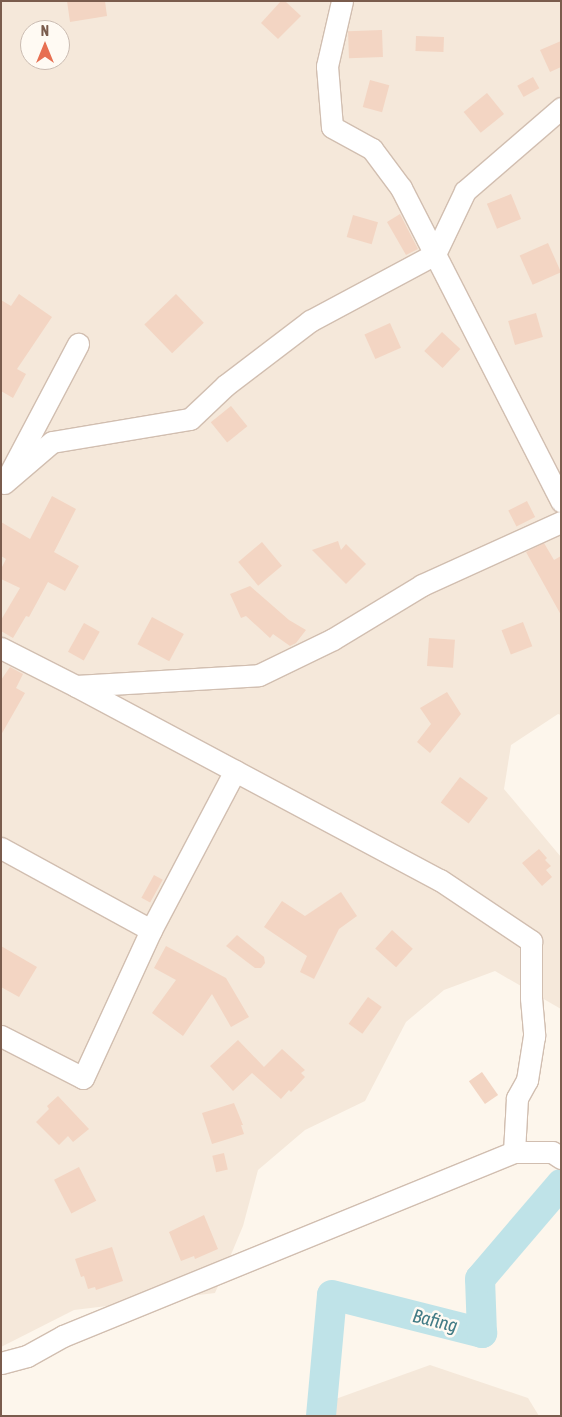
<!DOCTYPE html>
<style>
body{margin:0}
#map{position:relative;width:562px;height:1417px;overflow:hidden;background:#fdf6ec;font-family:"Asap Condensed",sans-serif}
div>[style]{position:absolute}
.residential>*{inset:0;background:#f5e8da}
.river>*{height:30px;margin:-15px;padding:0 15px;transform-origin:15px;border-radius:15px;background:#bfe3e8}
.building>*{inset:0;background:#f3d5c3;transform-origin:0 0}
.roads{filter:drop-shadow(1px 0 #d1beb0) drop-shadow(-1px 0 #d1beb0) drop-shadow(0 1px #d1beb0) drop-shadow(0 -1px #d1beb0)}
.minor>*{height:21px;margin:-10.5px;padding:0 10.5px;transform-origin:10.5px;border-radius:10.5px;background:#fff}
span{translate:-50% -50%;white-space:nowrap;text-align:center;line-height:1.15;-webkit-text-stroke:5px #fffaf3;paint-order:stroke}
.water-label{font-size:19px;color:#437c86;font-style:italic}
.frame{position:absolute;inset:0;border:2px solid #7a5c4d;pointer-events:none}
.north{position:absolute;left:20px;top:20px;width:50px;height:50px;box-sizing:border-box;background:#fffaf3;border:1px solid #cabbb1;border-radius:50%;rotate:0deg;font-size:14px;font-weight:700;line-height:20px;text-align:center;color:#7a5c4d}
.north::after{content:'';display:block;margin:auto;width:18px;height:22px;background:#e76f51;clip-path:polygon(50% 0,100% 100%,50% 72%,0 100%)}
</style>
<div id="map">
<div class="residential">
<i style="clip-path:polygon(evenodd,1px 1px,561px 1px,561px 715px,558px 714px,511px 745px,504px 789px,561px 857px,561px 1009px,495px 971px,444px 990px,406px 1022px,365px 1101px,305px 1130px,258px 1170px,243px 1226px,215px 1293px,74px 1310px,1px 1347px,1px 1px,30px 30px,60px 30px,60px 60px,30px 60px,30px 30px)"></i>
<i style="clip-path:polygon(430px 1365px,528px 1398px,539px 1416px,329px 1416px,330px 1401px)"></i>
</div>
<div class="river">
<i style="left:321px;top:1416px;width:121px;rotate:-84.8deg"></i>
<i style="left:332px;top:1295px;width:155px;rotate:14.2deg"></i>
<i style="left:482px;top:1333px;width:54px;rotate:-92.1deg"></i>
<i style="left:480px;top:1279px;width:125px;rotate:-49.5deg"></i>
</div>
<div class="building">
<i style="clip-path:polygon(67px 1px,105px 1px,107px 16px,70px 22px)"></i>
<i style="clip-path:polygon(281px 1px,285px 1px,301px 16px,278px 39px,261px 23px)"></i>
<i style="left:382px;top:30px;width:27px;height:34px;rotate:88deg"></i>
<i style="left:416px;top:36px;width:28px;height:15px;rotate:2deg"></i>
<i style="clip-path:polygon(561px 41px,561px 67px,550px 72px,540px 50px)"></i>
<i style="left:533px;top:77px;width:13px;height:18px;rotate:61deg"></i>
<i style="left:370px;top:80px;width:20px;height:28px;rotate:15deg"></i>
<i style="left:487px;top:93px;width:27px;height:30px;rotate:51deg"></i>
<i style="left:511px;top:194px;width:27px;height:26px;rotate:68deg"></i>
<i style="clip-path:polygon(400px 214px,418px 249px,406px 255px,387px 222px)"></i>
<i style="left:353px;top:215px;width:26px;height:23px;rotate:16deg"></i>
<i style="left:548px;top:243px;width:32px;height:31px;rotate:66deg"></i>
<i style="clip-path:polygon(19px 294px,52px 317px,17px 369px,26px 374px,13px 398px,1px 391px,1px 300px,11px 306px)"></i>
<i style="left:176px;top:294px;width:40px;height:44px;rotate:46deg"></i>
<i style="left:536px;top:313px;width:25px;height:29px;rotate:74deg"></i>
<i style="left:390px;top:323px;width:27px;height:28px;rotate:66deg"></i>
<i style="left:442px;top:332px;width:25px;height:26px;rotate:43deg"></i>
<i style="left:231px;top:406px;width:26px;height:26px;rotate:51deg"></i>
<i style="clip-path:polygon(52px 496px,76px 509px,54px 552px,79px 566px,65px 591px,48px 582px,29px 617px,26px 616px,13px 638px,1px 631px,1px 620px,20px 588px,1px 579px,1px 569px,6px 559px,1px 556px,1px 522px,30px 539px)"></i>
<i style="left:527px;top:501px;width:18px;height:21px;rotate:63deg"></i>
<i style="clip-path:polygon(338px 541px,341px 550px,346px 544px,366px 564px,346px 584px,312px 550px)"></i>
<i style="left:262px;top:542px;width:31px;height:31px;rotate:50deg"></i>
<i style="clip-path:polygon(544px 543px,554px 560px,561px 556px,561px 615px,526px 552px)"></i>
<i style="clip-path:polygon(250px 586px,289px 620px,306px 630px,296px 643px,290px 646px,273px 634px,270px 638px,246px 616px,241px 618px,230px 594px)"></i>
<i style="left:152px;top:617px;width:36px;height:31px;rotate:28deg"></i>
<i style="left:523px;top:622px;width:26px;height:23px;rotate:69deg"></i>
<i style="left:84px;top:623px;width:18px;height:33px;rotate:29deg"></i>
<i style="left:429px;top:638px;width:26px;height:28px;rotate:4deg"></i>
<i style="clip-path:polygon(10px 667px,23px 674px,16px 688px,25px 693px,1px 735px,1px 680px)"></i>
<i style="clip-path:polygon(447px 692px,461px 714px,430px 753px,417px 742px,431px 724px,420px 708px)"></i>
<i style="left:460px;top:777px;width:35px;height:32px;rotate:37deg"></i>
<i style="clip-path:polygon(539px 849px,547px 858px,545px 860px,551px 866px,546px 870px,552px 877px,542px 886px,522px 863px)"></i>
<i style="left:154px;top:875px;width:10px;height:26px;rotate:29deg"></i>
<i style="clip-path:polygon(341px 892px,357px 916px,339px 929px,314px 979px,300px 972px,307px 956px,264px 927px,282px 901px,305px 916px)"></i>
<i style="left:392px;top:930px;width:28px;height:25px;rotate:42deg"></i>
<i style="clip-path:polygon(237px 935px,264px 957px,265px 963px,261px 968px,255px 968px,226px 946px)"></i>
<i style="clip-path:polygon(1px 946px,37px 967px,19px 997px,1px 987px)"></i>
<i style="clip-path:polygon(166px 946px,226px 978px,249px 1017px,231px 1027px,212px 994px,183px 1036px,152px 1013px,176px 980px,154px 968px)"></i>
<i style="left:368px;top:997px;width:17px;height:33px;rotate:36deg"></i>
<i style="clip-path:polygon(238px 1040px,264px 1067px,282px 1049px,305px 1070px,301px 1073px,305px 1077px,291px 1092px,289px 1090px,281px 1099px,252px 1073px,233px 1091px,210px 1066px)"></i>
<i style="left:482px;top:1072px;width:28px;height:16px;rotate:55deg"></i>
<i style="clip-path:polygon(58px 1096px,89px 1129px,73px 1142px,68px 1136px,59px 1145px,36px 1122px,49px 1109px,47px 1106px)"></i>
<i style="clip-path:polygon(234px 1103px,243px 1125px,241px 1125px,244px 1134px,212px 1144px,202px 1113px)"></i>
<i style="left:224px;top:1153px;width:17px;height:12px;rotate:77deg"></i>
<i style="left:79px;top:1167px;width:38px;height:28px;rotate:63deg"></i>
<i style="clip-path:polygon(204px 1215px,218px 1249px,195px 1259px,194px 1256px,181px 1261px,169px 1232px)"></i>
<i style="clip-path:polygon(112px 1247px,123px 1281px,96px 1290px,95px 1287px,88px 1289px,84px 1276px,81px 1277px,75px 1259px)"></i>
</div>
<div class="roads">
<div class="minor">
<i style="left:342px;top:1px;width:67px;rotate:103deg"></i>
<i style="left:327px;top:66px;width:61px;rotate:85.3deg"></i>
<i style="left:332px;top:127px;width:46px;rotate:28.8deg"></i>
<i style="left:372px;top:149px;width:49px;rotate:53.4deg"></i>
<i style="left:401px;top:188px;width:352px;rotate:62.9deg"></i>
<i style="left:10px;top:473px;width:146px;rotate:-62.2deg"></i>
<i style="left:4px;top:483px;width:63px;rotate:-40.5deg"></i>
<i style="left:52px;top:442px;width:140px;rotate:-9.5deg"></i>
<i style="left:190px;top:419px;width:50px;rotate:-43.4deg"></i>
<i style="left:226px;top:385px;width:106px;rotate:-37.3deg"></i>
<i style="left:310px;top:321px;width:142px;rotate:-28.2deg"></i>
<i style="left:435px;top:254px;width:70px;rotate:-64.5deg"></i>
<i style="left:465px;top:191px;width:127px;rotate:-40.8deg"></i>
<i style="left:1px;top:648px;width:84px;rotate:26.9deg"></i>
<i style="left:76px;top:686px;width:412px;rotate:28.1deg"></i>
<i style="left:440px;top:880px;width:110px;rotate:33.8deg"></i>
<i style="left:531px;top:941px;width:57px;rotate:90deg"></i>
<i style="left:531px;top:998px;width:38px;rotate:85deg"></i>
<i style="left:534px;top:1036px;width:45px;rotate:99deg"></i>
<i style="left:527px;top:1080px;width:21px;rotate:119deg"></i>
<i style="left:517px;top:1098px;width:54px;rotate:93.2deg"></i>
<i style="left:76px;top:686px;width:183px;rotate:-3.4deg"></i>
<i style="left:259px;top:675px;width:82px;rotate:-25.9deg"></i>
<i style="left:333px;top:639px;width:104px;rotate:-31.2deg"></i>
<i style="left:422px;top:585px;width:153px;rotate:-24.4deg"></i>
<i style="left:1px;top:848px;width:171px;rotate:28.7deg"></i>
<i style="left:1px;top:1036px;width:92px;rotate:27.1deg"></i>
<i style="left:83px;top:1078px;width:163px;rotate:-65.3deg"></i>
<i style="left:151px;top:930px;width:180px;rotate:-62.2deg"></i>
<i style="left:1px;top:1363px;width:27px;rotate:-15deg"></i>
<i style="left:27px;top:1356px;width:41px;rotate:-29.1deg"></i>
<i style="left:63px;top:1336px;width:487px;rotate:-22.2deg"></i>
<i style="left:514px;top:1152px;width:38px"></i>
<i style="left:552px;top:1152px;width:11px;rotate:34deg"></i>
</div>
</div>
<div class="water-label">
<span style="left:435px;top:1321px;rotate:14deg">Bafing</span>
</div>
<div class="frame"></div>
<div class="north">N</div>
</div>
